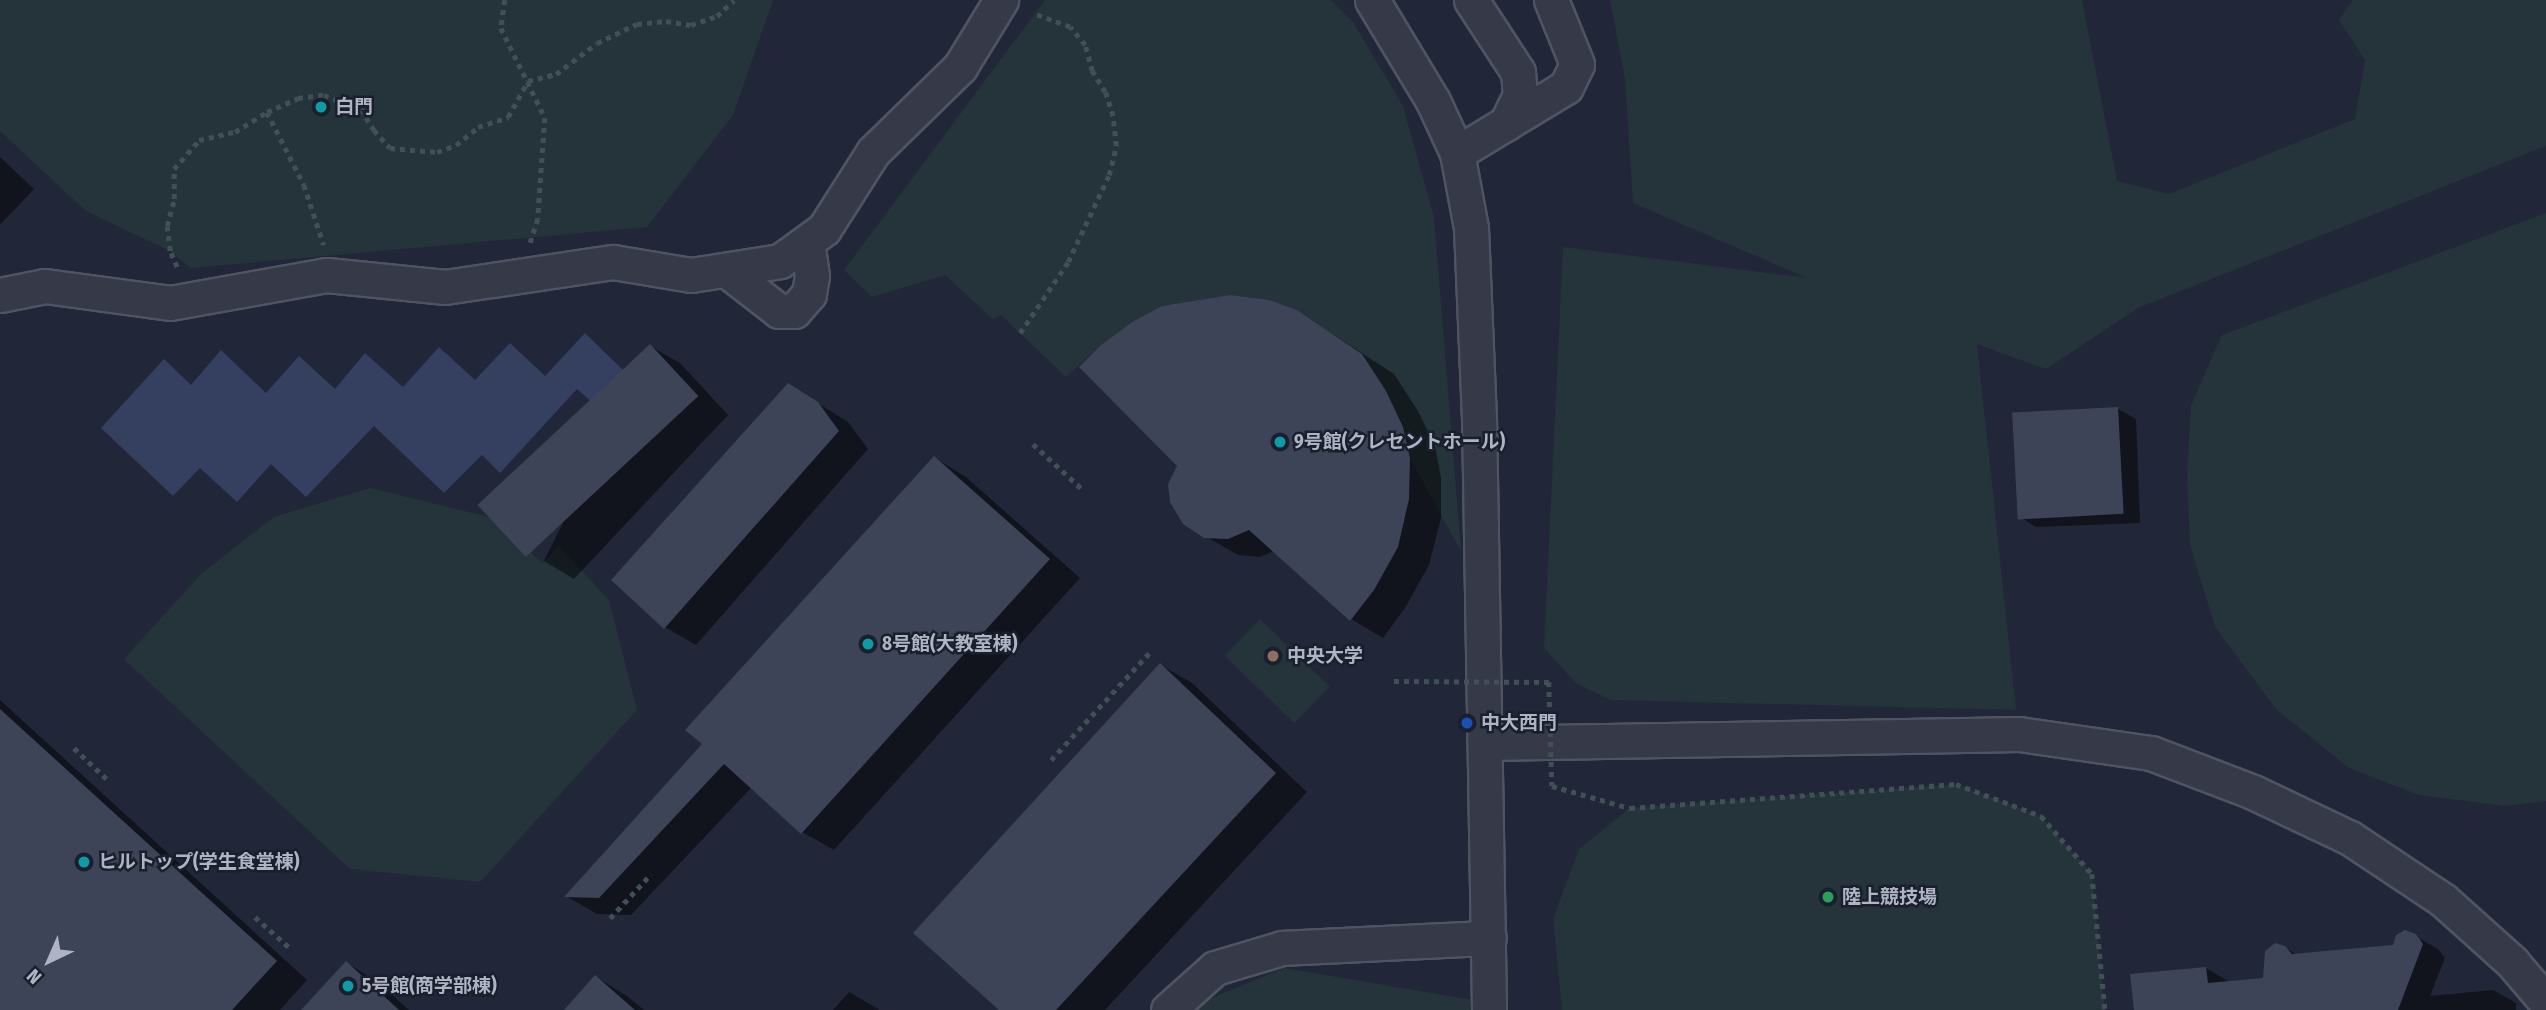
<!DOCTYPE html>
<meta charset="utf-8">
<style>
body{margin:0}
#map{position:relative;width:2546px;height:1010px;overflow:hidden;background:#212738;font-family:"Fira Sans Condensed","Noto Sans JP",sans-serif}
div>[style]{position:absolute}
.green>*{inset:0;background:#24343a;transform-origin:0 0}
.water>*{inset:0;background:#353f5f}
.shadow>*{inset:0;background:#0007}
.building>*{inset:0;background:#3d4458;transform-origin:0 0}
.path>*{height:4.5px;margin-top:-2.25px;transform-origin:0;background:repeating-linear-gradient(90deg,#415056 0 5px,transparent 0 10px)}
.roads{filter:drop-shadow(2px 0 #4f5463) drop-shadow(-2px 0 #4f5463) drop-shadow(0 2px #4f5463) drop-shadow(0 -2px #4f5463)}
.minor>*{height:33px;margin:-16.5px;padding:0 16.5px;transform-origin:16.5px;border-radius:16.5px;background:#353948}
.path-bridge>*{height:4.5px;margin-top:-2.25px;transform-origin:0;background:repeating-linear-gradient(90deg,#415056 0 5px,transparent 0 10px)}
.dots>*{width:19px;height:19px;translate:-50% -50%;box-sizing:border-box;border:4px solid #1a1f2d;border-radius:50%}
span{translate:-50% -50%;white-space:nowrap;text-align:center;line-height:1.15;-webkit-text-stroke:5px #1a1f2d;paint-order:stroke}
.poi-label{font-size:19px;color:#afb4c5;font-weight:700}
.left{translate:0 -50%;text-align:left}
.north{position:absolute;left:14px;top:926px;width:70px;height:70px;-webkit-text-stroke:5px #1a1f2d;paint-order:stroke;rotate:224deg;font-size:19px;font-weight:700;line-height:28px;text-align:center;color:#afb4c5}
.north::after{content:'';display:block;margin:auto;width:24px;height:32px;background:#afb4c5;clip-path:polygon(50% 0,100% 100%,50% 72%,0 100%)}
</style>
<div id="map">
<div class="green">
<i style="clip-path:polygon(0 0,773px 0,733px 115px,647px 227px,191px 268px,170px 251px,86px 211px,0 131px)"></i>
<i style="clip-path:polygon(1045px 0,1331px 0,1353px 22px,1403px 106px,1434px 217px,1461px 551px,1410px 458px,1403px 427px,1386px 391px,1362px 354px,1297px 310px,1269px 300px,1230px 295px,1162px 306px,1132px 322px,1101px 345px,1066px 377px,1001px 315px,993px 319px,945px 275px,872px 297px,844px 270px)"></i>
<i style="clip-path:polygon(1610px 0,2082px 0,2117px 181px,2169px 194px,2355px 119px,2365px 60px,2339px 20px,2353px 0,2546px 0,2546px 146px,2138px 308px,2046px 369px,1977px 344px,2016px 710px,1611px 700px,1576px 683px,1544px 648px,1563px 247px,1807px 278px,1633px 203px,1625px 79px)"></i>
<i style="clip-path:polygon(2546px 213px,2546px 801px,2506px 806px,2419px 795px,2349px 768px,2276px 709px,2215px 627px,2190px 545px,2187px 475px,2191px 405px,2222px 335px)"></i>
<i style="clip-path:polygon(370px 488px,489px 517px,543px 563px,559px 546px,609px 600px,637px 710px,480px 882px,350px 869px,124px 659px,201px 574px,274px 517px)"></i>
<i style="left:1260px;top:619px;width:97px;height:51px;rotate:44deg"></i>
<i style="clip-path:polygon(1956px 784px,2041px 816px,2092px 874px,2105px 1010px,1562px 1010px,1553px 919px,1579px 849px,1630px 808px)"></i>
<i style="clip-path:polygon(1284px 968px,1479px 1001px,1480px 1010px,1183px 1010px)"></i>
</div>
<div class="water">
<i style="clip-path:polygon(585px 333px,624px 371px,594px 404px,577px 389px,500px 473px,482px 455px,444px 493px,374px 426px,306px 497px,271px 464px,237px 502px,200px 468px,173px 496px,101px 428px,164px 359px,191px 385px,221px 350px,266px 393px,299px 356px,335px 389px,365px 353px,403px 387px,439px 347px,475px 380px,510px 343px,545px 376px)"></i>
</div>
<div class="shadow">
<i style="clip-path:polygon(0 157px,34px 189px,0 225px)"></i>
<i style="clip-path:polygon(1297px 311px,1394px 374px,1418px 411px,1435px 446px,1441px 478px,1441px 518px,1429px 565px,1405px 608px,1383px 638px,1351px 619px,1274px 551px,1260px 557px,1238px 555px,1205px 536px)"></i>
<i style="clip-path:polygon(650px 346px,680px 363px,728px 415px,574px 579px,544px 561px)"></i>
<i style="clip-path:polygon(789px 385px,848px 422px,868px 449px,696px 645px,665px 627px)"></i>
<i style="clip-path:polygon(2118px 409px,2136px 419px,2140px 523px,2036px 527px,2018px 516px)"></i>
<i style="clip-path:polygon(935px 458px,966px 477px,1080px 578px,834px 850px,802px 832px,752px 787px,631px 915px,597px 914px,566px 896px,705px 744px)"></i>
<i style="clip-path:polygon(1161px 665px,1192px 683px,1307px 792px,1105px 1010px,1001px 1010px)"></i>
<i style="clip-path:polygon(0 700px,307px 980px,280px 1010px,0 1010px)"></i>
<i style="clip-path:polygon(2415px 936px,2438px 949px,2445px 958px,2430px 996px,2493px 990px,2516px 1003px,2516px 1010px,2136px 1010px,2206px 968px,2228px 981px,2264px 980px,2284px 947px,2297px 955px,2395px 947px)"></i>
<i style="clip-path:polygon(347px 963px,378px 982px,409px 1010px,304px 1010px)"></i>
<i style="clip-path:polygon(596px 977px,627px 996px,644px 1010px,566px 1010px)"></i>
<i style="clip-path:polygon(849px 992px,880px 1010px,833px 1010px)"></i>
</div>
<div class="building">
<i style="clip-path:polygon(1230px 295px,1269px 300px,1297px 310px,1362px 354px,1386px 391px,1403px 427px,1410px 458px,1409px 499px,1398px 547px,1374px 590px,1350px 621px,1249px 530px,1228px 539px,1204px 538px,1183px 524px,1170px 502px,1168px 484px,1177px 466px,1079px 367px,1101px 345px,1132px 322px,1162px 306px)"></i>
<i style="left:650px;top:344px;width:71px;height:236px;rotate:47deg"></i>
<i style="clip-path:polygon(788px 383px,818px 402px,839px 431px,664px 629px,611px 580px)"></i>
<i style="left:2118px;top:407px;width:107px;height:106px;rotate:87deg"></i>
<i style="clip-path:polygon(934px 456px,1050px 559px,801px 834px,724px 764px,599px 898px,564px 897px,702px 744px,685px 730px)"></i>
<i style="clip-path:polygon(1160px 663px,1276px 773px,1056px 1010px,999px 1010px,913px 933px)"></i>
<i style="clip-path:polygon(0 709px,277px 961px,232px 1010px,0 1010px)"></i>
<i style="clip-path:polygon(2405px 930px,2416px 934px,2423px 944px,2398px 1010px,2134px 1010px,2130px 974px,2206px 967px,2208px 983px,2263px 978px,2265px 951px,2275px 943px,2285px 946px,2292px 954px,2393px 945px,2396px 935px)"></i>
<i style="clip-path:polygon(346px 961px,399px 1010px,301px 1010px)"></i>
<i style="clip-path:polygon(595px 975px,635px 1010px,564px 1010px)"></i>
</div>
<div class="path">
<i style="left:505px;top:0;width:28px;rotate:98deg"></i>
<i style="left:501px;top:28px;width:100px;rotate:63.9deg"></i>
<i style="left:545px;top:118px;width:101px;rotate:94deg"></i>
<i style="left:538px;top:219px;width:26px;rotate:108deg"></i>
<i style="left:267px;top:112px;width:82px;rotate:63.1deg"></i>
<i style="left:304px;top:185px;width:63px;rotate:71.6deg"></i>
<i style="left:177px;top:267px;width:17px;rotate:-114deg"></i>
<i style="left:170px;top:251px;width:25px;rotate:-97deg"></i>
<i style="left:167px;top:226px;width:28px;rotate:-75deg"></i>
<i style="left:174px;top:199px;width:30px;rotate:-90deg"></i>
<i style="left:174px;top:169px;width:38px;rotate:-49deg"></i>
<i style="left:199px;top:140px;width:37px;rotate:-13deg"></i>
<i style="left:235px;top:132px;width:38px;rotate:-32deg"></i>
<i style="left:267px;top:112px;width:34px;rotate:-24deg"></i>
<i style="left:298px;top:98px;width:26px;rotate:-7deg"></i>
<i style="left:324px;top:95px;width:40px;rotate:21deg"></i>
<i style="left:361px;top:109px;width:25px;rotate:58deg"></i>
<i style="left:374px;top:130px;width:24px;rotate:48deg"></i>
<i style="left:390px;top:148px;width:47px;rotate:4.9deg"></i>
<i style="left:437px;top:152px;width:20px;rotate:-20deg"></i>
<i style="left:456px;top:145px;width:28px;rotate:-39deg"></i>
<i style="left:478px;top:127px;width:32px;rotate:-18deg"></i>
<i style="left:508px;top:117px;width:41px;rotate:-60.9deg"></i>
<i style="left:528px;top:81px;width:29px;rotate:-14deg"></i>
<i style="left:556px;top:74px;width:51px;rotate:-37.1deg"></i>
<i style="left:597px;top:43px;width:44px;rotate:-25.4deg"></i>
<i style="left:637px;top:24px;width:29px;rotate:-6deg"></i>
<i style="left:666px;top:21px;width:25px;rotate:9deg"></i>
<i style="left:691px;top:25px;width:28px;rotate:-19deg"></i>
<i style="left:717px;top:16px;width:23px;rotate:-43deg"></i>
<i style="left:1020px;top:333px;width:86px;rotate:-55.9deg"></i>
<i style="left:1068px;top:262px;width:96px;rotate:-64.8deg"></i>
<i style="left:1109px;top:175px;width:30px;rotate:-76deg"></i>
<i style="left:1116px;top:146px;width:30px;rotate:-96deg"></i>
<i style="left:1113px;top:116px;width:25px;rotate:-108deg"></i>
<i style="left:1105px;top:92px;width:25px;rotate:-122deg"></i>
<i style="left:1092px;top:71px;width:27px;rotate:-105deg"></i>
<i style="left:1085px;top:45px;width:23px;rotate:-130deg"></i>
<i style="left:1070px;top:27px;width:38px;rotate:-160deg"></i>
<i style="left:1033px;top:444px;width:65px;rotate:42.5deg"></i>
<i style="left:74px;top:748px;width:47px;rotate:43.3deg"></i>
<i style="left:1051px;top:760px;width:145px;rotate:-47.5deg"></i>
<i style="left:1552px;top:786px;width:81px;rotate:15.8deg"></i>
<i style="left:1630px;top:808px;width:327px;rotate:-4.2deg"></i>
<i style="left:1956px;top:784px;width:91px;rotate:20.6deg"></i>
<i style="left:2041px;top:816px;width:77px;rotate:48.7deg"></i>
<i style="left:2092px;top:874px;width:137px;rotate:84.5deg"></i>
<i style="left:255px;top:917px;width:47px;rotate:41.5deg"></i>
<i style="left:610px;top:918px;width:60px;rotate:-47deg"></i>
</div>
<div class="roads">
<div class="minor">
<i style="left:1372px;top:0;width:118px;rotate:58.9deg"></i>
<i style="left:1433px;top:101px;width:57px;rotate:65.2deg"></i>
<i style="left:1457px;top:153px;width:76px;rotate:79.4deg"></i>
<i style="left:1471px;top:228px;width:189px;rotate:87.6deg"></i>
<i style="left:1479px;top:417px;width:593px;rotate:89.03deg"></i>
<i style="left:1471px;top:0;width:86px;rotate:56.9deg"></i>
<i style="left:1518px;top:72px;width:23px;rotate:85deg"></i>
<i style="left:1520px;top:95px;width:32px;rotate:116deg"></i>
<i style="left:1457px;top:153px;width:127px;rotate:-31.2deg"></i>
<i style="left:1566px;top:87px;width:25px;rotate:-64deg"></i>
<i style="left:1577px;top:64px;width:69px;rotate:-112.1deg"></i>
<i style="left:726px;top:270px;width:67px;rotate:37.7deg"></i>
<i style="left:779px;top:311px;width:15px"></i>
<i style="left:794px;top:311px;width:23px;rotate:-49deg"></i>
<i style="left:809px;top:294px;width:18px;rotate:-81deg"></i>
<i style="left:812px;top:276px;width:34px;rotate:-98deg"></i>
<i style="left:0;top:295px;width:46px;rotate:-11.3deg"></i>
<i style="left:45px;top:286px;width:126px;rotate:7.7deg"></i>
<i style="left:170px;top:303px;width:159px;rotate:-10.1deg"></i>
<i style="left:327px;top:275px;width:119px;rotate:5.8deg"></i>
<i style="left:445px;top:287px;width:170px;rotate:-8.5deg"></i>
<i style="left:613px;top:262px;width:79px;rotate:9.5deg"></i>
<i style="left:691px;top:275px;width:90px;rotate:-8.9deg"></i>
<i style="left:780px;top:261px;width:54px;rotate:-36deg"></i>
<i style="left:824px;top:229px;width:91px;rotate:-57.5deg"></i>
<i style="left:873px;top:152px;width:122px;rotate:-44.3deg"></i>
<i style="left:960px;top:67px;width:79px;rotate:-58.5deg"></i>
<i style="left:1485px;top:743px;width:534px;rotate:-0.97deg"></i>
<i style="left:2019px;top:734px;width:133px;rotate:8.2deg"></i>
<i style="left:2151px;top:753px;width:109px;rotate:20.9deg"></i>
<i style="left:2253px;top:792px;width:107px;rotate:25.4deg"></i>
<i style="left:2350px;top:838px;width:112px;rotate:33.7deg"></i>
<i style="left:2443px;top:900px;width:93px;rotate:41.9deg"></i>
<i style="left:2512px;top:962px;width:52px;rotate:49.6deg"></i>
<i style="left:1168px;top:1010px;width:63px;rotate:-41.8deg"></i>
<i style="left:1215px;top:968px;width:70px;rotate:-16.6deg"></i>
<i style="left:1282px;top:948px;width:207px;rotate:-2.8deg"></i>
</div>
</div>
<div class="path-bridge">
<i style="left:1394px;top:681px;width:155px;rotate:0.4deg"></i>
<i style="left:1549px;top:682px;width:104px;rotate:88.3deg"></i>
</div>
<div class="dots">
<i style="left:321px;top:107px;background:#0f9aa8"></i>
<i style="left:1280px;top:442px;background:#0f9aa8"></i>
<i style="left:868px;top:644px;background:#0f9aa8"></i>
<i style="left:1273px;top:656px;background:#8d6e63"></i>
<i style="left:1467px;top:723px;background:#1a4fb4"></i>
<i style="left:84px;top:862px;background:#0f9aa8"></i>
<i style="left:1828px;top:897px;background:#2e9e5b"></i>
<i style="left:348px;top:986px;background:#0f9aa8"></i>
</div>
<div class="poi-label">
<span class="left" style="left:335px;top:107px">白門</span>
<span class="left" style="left:1294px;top:442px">9号館(クレセントホール)</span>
<span class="left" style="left:882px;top:644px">8号館(大教室棟)</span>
<span class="left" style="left:1287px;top:656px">中央大学</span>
<span class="left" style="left:1481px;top:723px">中大西門</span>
<span class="left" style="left:98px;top:862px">ヒルトップ(学生食堂棟)</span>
<span class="left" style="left:1842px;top:897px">陸上競技場</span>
<span class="left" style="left:362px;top:986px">5号館(商学部棟)</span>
</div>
<div class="north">N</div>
</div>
